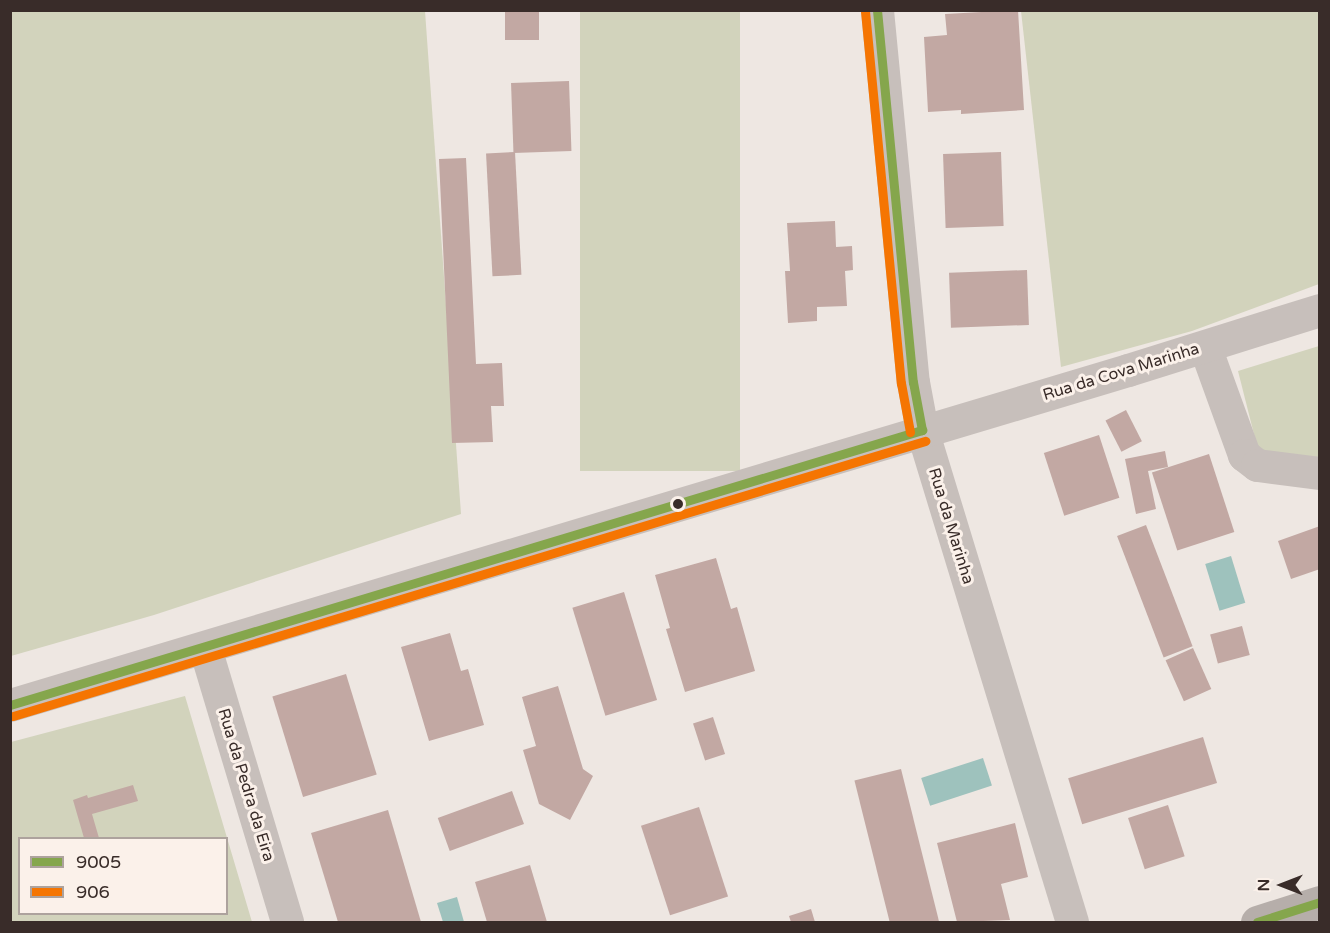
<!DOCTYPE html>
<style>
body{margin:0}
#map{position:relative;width:1330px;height:933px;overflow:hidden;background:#eee7e2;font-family:"Varela Round",sans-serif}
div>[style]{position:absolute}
.green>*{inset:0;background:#d2d3bc;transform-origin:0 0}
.water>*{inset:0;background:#9ec2bd;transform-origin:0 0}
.building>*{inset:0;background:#c2a8a3;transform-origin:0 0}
.minor>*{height:33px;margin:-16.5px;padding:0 16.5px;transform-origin:16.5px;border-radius:16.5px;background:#c7bfbb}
.major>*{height:33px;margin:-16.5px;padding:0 16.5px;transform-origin:16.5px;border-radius:16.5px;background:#b6aeaa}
.bus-1>*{height:9px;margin:-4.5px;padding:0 4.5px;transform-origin:4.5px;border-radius:4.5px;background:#85a64c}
.bus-2>*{height:9px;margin:-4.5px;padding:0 4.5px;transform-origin:4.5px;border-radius:4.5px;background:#f57502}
.dots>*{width:16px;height:16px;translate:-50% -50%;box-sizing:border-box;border:3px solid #fbf1ea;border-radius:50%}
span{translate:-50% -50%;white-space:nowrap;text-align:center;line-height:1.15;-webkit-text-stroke:6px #fbf1ea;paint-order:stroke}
.street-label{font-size:16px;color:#392c29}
.frame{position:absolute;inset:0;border:12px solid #392c29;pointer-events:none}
.legend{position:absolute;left:18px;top:837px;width:210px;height:78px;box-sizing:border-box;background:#fbf1ea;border:2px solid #ada29d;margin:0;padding:8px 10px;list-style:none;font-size:18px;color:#392c29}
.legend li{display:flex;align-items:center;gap:12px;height:30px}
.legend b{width:30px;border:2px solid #ada29d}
.north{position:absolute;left:1252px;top:855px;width:60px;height:60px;-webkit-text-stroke:4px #fbf1ea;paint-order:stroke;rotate:270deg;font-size:16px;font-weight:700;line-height:24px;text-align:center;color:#392c29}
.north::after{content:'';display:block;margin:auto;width:21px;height:27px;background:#392c29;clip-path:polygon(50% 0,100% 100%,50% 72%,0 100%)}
</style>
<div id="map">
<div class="green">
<i style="clip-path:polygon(11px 11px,425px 11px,461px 514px,154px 615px,11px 656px)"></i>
<i style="left:580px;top:11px;width:160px;height:460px"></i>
<i style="clip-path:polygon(1021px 11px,1319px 11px,1319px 284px,1192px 331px,1061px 367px)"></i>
<i style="clip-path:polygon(1319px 346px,1319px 464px,1258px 450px,1238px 371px)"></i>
<i style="clip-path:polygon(evenodd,185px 696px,252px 922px,11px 922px,11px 742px,185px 696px,20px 838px,226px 838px,226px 914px,20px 914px,20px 838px)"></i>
</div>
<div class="water">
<i style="left:1231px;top:556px;width:49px;height:27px;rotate:73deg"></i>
<i style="left:983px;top:758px;width:29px;height:65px;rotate:72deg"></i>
<i style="clip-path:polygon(457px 897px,464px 922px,443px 922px,437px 903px)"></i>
</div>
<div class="building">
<i style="left:505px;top:10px;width:34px;height:30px"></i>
<i style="clip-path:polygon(1018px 10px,1024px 110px,961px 114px,961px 110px,928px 112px,924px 37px,947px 35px,945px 14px)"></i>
<i style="left:569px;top:81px;width:70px;height:58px;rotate:88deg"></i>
<i style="left:515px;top:152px;width:123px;height:29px;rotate:87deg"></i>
<i style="left:1001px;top:152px;width:74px;height:58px;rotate:88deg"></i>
<i style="clip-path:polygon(466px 158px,476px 364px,502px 363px,504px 406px,491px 406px,493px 442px,452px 443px,439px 159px)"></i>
<i style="clip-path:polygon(835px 221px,836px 247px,852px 246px,853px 270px,845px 271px,847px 306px,817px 307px,817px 321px,788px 323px,785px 271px,790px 271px,787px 223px)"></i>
<i style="left:1027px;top:270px;width:55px;height:78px;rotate:88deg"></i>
<i style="left:1126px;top:410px;width:35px;height:23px;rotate:63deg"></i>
<i style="left:1099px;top:435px;width:66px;height:58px;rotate:72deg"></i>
<i style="clip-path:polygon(1165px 451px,1168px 467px,1148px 471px,1156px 509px,1136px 514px,1125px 459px)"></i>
<i style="left:1209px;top:454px;width:82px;height:60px;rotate:72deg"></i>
<i style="left:1146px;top:525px;width:130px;height:31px;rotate:69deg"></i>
<i style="clip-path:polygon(1320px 526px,1320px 569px,1291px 579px,1278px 541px)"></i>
<i style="clip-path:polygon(716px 558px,731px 609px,737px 607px,755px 671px,685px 692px,666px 629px,670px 628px,655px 575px)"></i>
<i style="left:624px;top:592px;width:113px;height:54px;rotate:73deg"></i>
<i style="left:1242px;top:626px;width:30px;height:33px;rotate:75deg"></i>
<i style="clip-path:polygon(450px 633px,461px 671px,468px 669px,484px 725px,429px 741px,401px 647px)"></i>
<i style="left:1193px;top:648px;width:45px;height:30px;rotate:66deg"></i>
<i style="left:346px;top:674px;width:105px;height:77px;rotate:73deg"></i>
<i style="clip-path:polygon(558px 686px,583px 769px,593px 776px,570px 820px,539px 804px,523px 750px,536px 746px,522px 697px)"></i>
<i style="left:713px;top:717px;width:39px;height:21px;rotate:72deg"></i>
<i style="left:1203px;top:737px;width:48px;height:141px;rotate:73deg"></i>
<i style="left:901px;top:769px;width:158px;height:48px;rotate:76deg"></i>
<i style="clip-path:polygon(133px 785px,138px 801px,92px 814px,99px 838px,84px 838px,73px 800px,87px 795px,88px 798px)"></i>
<i style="left:512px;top:791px;width:35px;height:79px;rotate:70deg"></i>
<i style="left:1168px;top:805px;width:54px;height:42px;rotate:72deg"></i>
<i style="left:699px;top:807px;width:94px;height:61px;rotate:72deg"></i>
<i style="clip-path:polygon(388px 810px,421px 922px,338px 922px,311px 833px)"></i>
<i style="clip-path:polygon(1015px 823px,1028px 877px,1001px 884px,1010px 920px,957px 922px,937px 843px)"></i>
<i style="clip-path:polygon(530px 865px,547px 922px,487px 922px,475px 882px)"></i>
<i style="clip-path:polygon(811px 909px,815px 922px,791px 922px,789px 916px)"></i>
</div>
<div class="minor">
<i style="left:877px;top:10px;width:374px;rotate:84.5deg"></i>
<i style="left:913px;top:382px;width:49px;rotate:79.4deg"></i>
<i style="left:922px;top:430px;width:514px;rotate:73.04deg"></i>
<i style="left:1205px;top:347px;width:115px;rotate:70.1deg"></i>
<i style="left:1244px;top:455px;width:16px;rotate:38deg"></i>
<i style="left:1257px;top:465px;width:64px;rotate:7.2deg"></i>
<i style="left:205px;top:648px;width:286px;rotate:73.3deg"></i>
<i style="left:10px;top:705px;width:1167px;rotate:-16.68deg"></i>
<i style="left:1128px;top:370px;width:201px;rotate:-17.4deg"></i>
</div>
<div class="major">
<i style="left:1257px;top:922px;width:66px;rotate:-17.6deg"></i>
</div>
<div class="bus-1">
<i style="left:877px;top:10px;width:374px;rotate:84.5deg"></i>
<i style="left:913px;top:382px;width:49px;rotate:79.4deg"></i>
<i style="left:10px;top:705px;width:953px;rotate:-16.78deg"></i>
<i style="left:1257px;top:922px;width:66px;rotate:-17.6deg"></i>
</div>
<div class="bus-2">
<i style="left:865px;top:11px;width:374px;rotate:84.5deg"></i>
<i style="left:901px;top:383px;width:50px;rotate:79.6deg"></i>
<i style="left:13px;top:716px;width:953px;rotate:-16.78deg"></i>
</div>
<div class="dots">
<i style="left:678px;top:504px;background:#392c29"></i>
</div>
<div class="street-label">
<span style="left:1121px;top:372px;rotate:-17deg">Rua da Cova Marinha</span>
<span style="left:951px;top:526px;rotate:73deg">Rua da Marinha</span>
<span style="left:246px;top:785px;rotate:73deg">Rua da Pedra da Eira</span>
</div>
<div class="frame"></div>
<ul class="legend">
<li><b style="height:8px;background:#85a64c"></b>9005</li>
<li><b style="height:8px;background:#f57502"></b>906</li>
</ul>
<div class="north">N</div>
</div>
